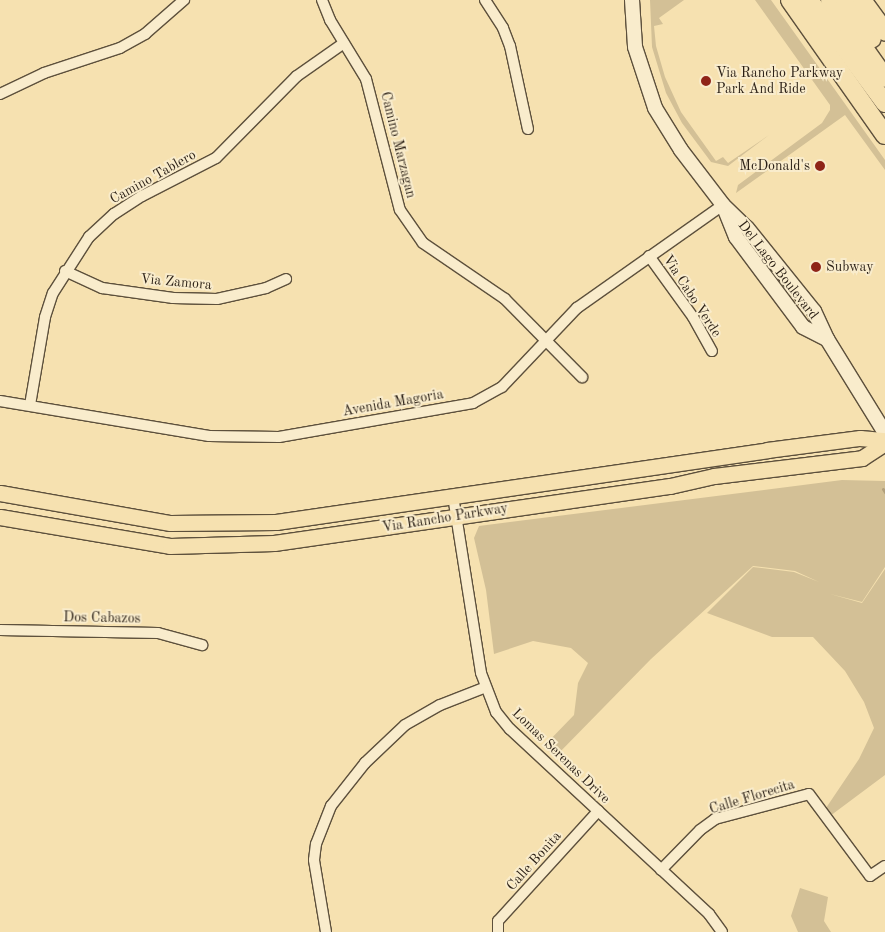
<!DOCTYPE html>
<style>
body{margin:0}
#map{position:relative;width:885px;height:932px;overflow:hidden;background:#f6e1b0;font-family:"Old Standard TT",serif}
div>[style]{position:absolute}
.green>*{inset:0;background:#d3c096}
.stream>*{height:3px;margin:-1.5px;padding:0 1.5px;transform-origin:1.5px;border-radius:1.5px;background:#b19f7b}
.roads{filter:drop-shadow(1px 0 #5d503c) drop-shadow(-1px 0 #5d503c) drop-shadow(0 1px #5d503c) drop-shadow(0 -1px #5d503c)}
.minor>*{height:10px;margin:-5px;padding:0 5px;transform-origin:5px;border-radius:5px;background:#f9eccc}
.secondary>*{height:14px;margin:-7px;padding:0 7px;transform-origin:7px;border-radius:7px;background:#f9eccc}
.primary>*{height:15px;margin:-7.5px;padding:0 7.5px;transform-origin:7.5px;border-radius:7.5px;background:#f6e1b0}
.motorway>*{height:18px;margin:-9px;padding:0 9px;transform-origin:9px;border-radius:9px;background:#f6e1b0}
.dots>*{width:14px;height:14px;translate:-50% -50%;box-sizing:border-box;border:2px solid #f9eccc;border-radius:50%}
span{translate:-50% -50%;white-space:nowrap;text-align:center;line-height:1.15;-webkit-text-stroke:4px #f9eccc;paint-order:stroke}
.poi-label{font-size:14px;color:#2a1f15}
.left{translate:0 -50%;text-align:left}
.right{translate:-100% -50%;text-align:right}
.street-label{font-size:14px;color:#2a1f15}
</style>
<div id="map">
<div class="green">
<i style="clip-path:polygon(650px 0,684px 0,659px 18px,663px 24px,654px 26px,656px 46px,665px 77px,681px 112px,716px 161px,723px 157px,728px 163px,769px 135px,728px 166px,711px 162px,682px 123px,666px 93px,652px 47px)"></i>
<i style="clip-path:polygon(755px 0,771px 0,885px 160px,885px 170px,845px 115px,736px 193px,738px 185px,822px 123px,830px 110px,830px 105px)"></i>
<i style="clip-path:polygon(842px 480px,885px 481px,885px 567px,862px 602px,830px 594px,862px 603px,885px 569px,885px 775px,830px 816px,826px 808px,859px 759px,874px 728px,864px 702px,845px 671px,813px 637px,772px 637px,707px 613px,753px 567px,794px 572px,819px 582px,795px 571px,753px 566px,651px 659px,555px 757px,544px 746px,574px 715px,578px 683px,588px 663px,571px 648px,533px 641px,494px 654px,486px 590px,474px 538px,479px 526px)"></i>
<i style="clip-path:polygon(800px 888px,828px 897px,824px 921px,831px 932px,798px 932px,791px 916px)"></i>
</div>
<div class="stream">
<i style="left:883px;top:489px;width:4px;rotate:56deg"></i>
</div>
<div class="roads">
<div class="minor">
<i style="left:322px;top:0;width:22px;rotate:68deg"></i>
<i style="left:330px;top:20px;width:69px;rotate:58.6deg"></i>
<i style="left:366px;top:79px;width:135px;rotate:75.5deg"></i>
<i style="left:400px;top:210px;width:40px;rotate:55.1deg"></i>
<i style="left:423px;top:243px;width:99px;rotate:34.3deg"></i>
<i style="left:505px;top:299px;width:110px;rotate:45.4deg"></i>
<i style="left:485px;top:0;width:33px;rotate:57deg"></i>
<i style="left:503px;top:28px;width:19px;rotate:69deg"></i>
<i style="left:510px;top:46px;width:85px;rotate:77.8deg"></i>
<i style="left:0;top:94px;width:49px;rotate:-25.5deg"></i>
<i style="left:44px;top:73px;width:80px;rotate:-18.2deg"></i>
<i style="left:120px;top:48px;width:29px;rotate:-29deg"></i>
<i style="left:145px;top:34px;width:52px;rotate:-41.1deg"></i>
<i style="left:649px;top:256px;width:75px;rotate:54.2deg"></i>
<i style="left:693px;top:317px;width:39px;rotate:61deg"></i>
<i style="left:65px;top:271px;width:41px;rotate:24.7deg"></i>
<i style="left:102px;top:288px;width:72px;rotate:8deg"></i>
<i style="left:173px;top:298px;width:44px;rotate:1.3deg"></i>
<i style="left:217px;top:299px;width:50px;rotate:-12.7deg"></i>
<i style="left:266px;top:288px;width:22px;rotate:-24deg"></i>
<i style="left:0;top:401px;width:212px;rotate:9.5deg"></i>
<i style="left:209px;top:436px;width:70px;rotate:0.8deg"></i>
<i style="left:279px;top:437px;width:197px;rotate:-9.9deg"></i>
<i style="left:473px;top:403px;width:33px;rotate:-29deg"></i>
<i style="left:502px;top:387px;width:109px;rotate:-46.5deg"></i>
<i style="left:577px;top:308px;width:179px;rotate:-35.2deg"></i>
<i style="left:30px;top:405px;width:89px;rotate:-80.3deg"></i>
<i style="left:45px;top:317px;width:25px;rotate:-72deg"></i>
<i style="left:53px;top:293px;width:67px;rotate:-57.3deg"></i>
<i style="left:89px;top:237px;width:34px;rotate:-43deg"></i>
<i style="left:114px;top:214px;width:33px;rotate:-33deg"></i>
<i style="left:142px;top:196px;width:83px;rotate:-27.2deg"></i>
<i style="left:216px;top:158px;width:115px;rotate:-45.4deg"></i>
<i style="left:297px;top:76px;width:57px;rotate:-35.1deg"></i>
<i style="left:453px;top:496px;width:179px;rotate:81deg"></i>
<i style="left:481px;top:673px;width:42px;rotate:69deg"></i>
<i style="left:496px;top:712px;width:22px;rotate:51deg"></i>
<i style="left:510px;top:729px;width:272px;rotate:42.9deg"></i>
<i style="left:709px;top:914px;width:22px;rotate:54deg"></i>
<i style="left:0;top:630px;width:158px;rotate:1.1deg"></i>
<i style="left:158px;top:633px;width:46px;rotate:15.3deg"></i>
<i style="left:661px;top:870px;width:56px;rotate:-45.7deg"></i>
<i style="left:700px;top:830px;width:19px;rotate:-36deg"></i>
<i style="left:715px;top:819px;width:97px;rotate:-14.9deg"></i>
<i style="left:809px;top:794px;width:102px;rotate:53.4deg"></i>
<i style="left:870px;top:876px;width:18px;rotate:-34deg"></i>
<i style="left:326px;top:932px;width:73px;rotate:-99.5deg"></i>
<i style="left:314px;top:860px;width:16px;rotate:-83deg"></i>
<i style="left:316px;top:844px;width:41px;rotate:-68.5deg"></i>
<i style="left:331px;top:806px;width:55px;rotate:-51.7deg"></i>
<i style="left:365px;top:763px;width:55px;rotate:-43.5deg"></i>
<i style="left:405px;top:725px;width:40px;rotate:-29.7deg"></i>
<i style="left:440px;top:705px;width:49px;rotate:-21.4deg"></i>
<i style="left:498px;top:932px;width:11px;rotate:-90deg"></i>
<i style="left:498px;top:921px;width:149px;rotate:-47.7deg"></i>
</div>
<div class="secondary">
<i style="left:632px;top:0;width:47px;rotate:86.3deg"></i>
<i style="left:635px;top:47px;width:64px;rotate:71.8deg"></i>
<i style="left:655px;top:108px;width:49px;rotate:58.2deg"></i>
<i style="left:681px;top:150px;width:69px;rotate:52.6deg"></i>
<i style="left:723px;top:205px;width:33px;rotate:44deg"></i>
<i style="left:747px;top:228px;width:107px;rotate:51.1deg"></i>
<i style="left:814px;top:311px;width:31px;rotate:65deg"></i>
<i style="left:827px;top:339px;width:110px;rotate:58.3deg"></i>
<i style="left:725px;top:210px;width:29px;rotate:68deg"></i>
<i style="left:736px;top:237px;width:112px;rotate:53.3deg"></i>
<i style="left:803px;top:327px;width:27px;rotate:27deg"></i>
</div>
<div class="primary">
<i style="left:0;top:493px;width:173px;rotate:10deg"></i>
<i style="left:170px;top:523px;width:106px;rotate:-0.5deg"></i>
<i style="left:276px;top:522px;width:496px;rotate:-8.3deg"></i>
<i style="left:767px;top:450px;width:94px;rotate:-7.4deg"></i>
<i style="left:860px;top:438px;width:25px;rotate:5deg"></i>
<i style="left:0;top:517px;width:172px;rotate:9.7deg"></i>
<i style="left:170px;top:546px;width:104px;rotate:-1.7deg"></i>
<i style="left:274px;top:543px;width:400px;rotate:-8.2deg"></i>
<i style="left:670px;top:486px;width:45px;rotate:-12.8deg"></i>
<i style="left:714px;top:476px;width:149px;rotate:-6.9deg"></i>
<i style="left:862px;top:458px;width:27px;rotate:-33deg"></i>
</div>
<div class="motorway">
<i style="left:790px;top:0;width:165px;rotate:54.9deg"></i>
<i style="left:809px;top:0;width:128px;rotate:53.6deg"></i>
<i style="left:830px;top:0;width:95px;rotate:54.8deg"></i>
<i style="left:845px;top:0;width:47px;rotate:55.3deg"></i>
<i style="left:862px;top:0;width:39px;rotate:54deg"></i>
</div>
</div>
<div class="dots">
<i style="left:706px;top:81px;background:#8f2418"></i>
<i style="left:820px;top:166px;background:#8f2418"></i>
<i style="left:816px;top:267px;background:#8f2418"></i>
</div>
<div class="poi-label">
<span class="left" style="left:716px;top:81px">Via Rancho Parkway<br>Park And Ride</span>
<span class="right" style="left:810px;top:166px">McDonald's</span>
<span class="left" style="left:826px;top:267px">Subway</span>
</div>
<div class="street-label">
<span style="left:398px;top:145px;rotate:76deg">Camino Marzagan</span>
<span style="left:153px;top:177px;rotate:-29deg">Camino Tablero</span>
<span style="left:778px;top:270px;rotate:52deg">Del Lago Boulevard</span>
<span style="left:176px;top:282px;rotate:5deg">Via Zamora</span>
<span style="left:692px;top:296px;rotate:57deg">Via Cabo Verde</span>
<span style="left:393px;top:403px;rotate:-10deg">Avenida Magoria</span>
<span style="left:445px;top:518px;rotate:-9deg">Via Rancho Parkway</span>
<span style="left:102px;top:618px;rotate:1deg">Dos Cabazos</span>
<span style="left:561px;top:756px;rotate:44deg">Lomas Serenas Drive</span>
<span style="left:752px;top:797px;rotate:-17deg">Calle Florecita</span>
<span style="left:534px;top:861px;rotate:-48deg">Calle Bonita</span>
</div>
</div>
